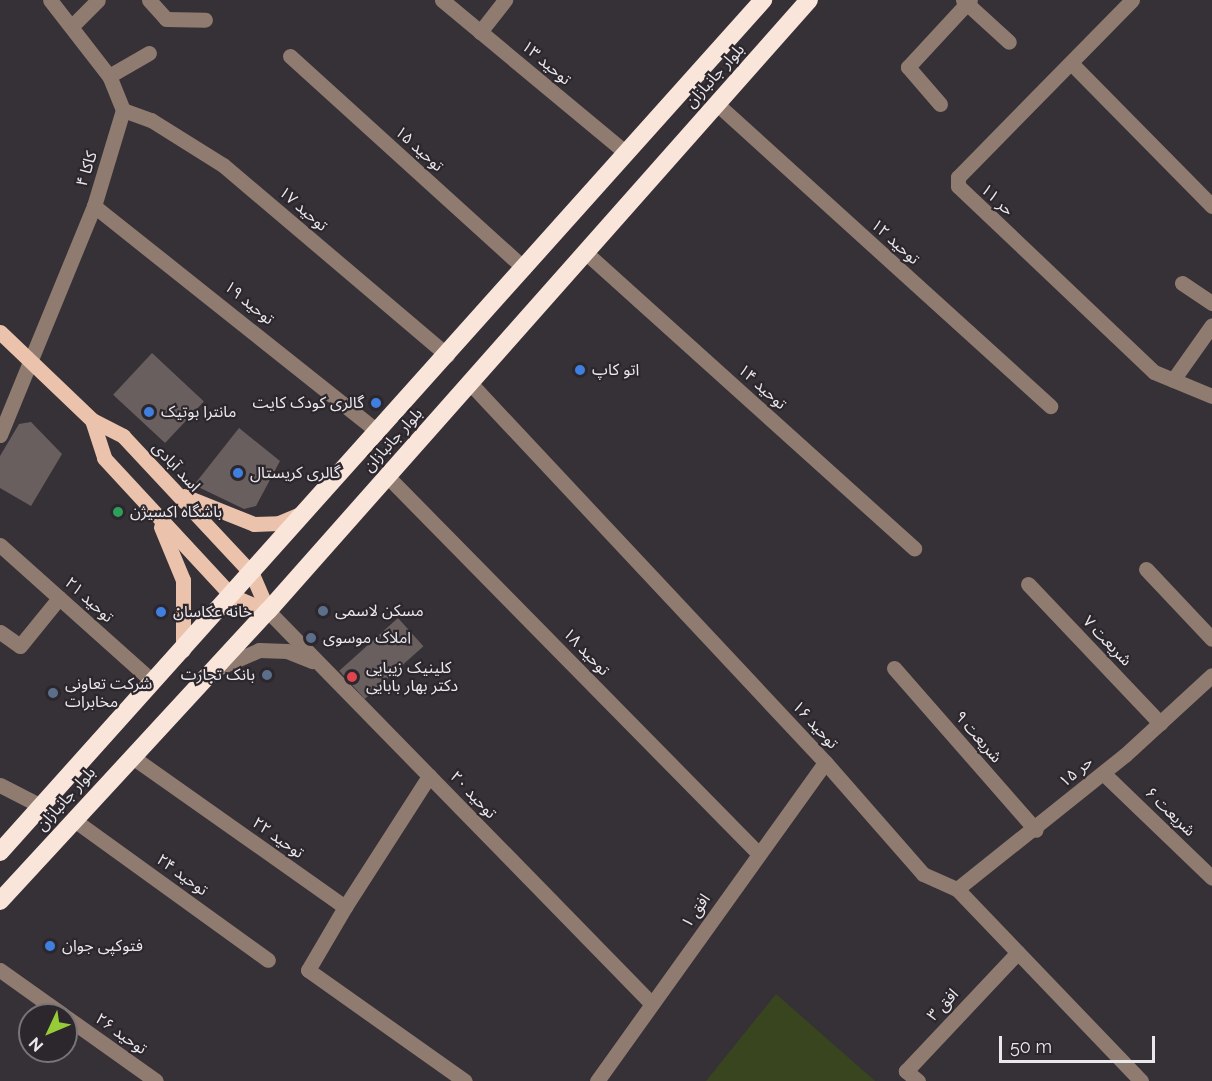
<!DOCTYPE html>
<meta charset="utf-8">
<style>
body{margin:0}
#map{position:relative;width:1212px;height:1081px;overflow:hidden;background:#363137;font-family:Raleway,"Noto Sans Arabic",sans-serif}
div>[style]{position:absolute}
.green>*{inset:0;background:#39451e}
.building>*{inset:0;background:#695f5f;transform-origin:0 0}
.minor>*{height:15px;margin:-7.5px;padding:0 7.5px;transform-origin:7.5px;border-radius:7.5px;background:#8f7b70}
.major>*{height:15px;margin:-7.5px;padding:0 7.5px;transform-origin:7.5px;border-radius:7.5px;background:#ebc2ab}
.highway>*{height:18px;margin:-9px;padding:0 9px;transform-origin:9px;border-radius:9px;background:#fae5da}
.dots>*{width:16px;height:16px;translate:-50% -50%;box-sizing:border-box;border:3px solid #2c272d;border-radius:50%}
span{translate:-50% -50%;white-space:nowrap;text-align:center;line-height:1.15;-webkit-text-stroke:4.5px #2c272d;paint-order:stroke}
.street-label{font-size:16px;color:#ebe8ec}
.poi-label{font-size:16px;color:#ebe8ec}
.left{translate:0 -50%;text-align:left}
.right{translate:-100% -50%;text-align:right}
.north{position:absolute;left:18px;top:1003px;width:60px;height:60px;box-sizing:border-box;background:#2c272d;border:2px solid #787479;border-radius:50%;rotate:226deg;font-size:16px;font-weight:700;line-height:24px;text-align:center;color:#ebe8ec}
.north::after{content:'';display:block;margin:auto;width:21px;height:27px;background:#97cc39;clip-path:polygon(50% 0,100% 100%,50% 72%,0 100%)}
.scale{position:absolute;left:999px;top:1036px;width:156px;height:27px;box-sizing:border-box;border:3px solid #ebe8ec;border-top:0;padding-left:8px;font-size:18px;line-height:21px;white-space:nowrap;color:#ebe8ec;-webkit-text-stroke:4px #2c272d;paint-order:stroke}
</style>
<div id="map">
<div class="green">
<i style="clip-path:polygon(776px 994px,875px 1081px,706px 1081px)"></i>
</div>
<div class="building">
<i style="left:152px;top:353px;width:71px;height:57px;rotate:43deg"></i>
<i style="clip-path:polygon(31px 422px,62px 454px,31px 506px,0 488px,0 456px,19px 424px)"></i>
<i style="clip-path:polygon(239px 428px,280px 461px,256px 506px,244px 509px,194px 485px)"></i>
<i style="left:398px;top:618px;width:38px;height:79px;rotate:48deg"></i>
</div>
<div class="minor">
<i style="left:149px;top:0;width:25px;rotate:48deg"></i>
<i style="left:166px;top:19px;width:39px;rotate:1deg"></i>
<i style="left:442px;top:0;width:239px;rotate:39.7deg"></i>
<i style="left:963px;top:0;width:62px;rotate:42.4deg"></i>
<i style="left:1132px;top:0;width:248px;rotate:134.5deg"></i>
<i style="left:958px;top:177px;width:9px;rotate:90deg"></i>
<i style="left:958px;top:186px;width:270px;rotate:43.5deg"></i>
<i style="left:1154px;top:372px;width:63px;rotate:22.5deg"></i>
<i style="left:73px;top:25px;width:35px;rotate:-45deg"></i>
<i style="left:480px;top:32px;width:41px;rotate:-52deg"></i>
<i style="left:290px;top:56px;width:316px;rotate:42.2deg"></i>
<i style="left:1071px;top:63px;width:201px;rotate:45.4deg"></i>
<i style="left:109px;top:76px;width:46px;rotate:-29.9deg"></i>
<i style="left:717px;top:104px;width:450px;rotate:42.2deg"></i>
<i style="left:940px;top:104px;width:49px;rotate:-130.9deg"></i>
<i style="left:908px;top:67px;width:91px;rotate:-47.2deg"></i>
<i style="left:123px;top:110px;width:30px;rotate:20deg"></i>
<i style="left:151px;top:120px;width:85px;rotate:32deg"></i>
<i style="left:223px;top:165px;width:294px;rotate:40.3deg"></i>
<i style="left:94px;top:206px;width:363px;rotate:38.5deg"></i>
<i style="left:585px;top:252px;width:443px;rotate:42deg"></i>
<i style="left:1182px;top:283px;width:36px;rotate:34deg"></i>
<i style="left:1173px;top:380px;width:67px;rotate:-54.7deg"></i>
<i style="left:470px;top:383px;width:519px;rotate:46.87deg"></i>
<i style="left:825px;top:762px;width:149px;rotate:48.8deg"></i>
<i style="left:923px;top:874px;width:37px;rotate:24deg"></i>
<i style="left:957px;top:889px;width:266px;rotate:46.2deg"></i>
<i style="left:0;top:435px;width:248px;rotate:-67.7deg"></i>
<i style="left:94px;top:206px;width:100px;rotate:-73.2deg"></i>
<i style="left:123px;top:110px;width:37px;rotate:-112deg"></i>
<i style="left:109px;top:76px;width:96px;rotate:-127.8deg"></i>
<i style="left:387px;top:476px;width:530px;rotate:45.46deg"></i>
<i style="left:0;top:545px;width:205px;rotate:41.8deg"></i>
<i style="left:1146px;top:569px;width:96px;rotate:46.7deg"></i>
<i style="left:1028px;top:584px;width:192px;rotate:46.5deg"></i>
<i style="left:268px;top:611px;width:549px;rotate:45.66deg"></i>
<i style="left:0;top:632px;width:24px;rotate:35deg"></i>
<i style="left:20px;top:646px;width:62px;rotate:-50.9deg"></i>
<i style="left:894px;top:668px;width:215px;rotate:48.8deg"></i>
<i style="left:216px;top:669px;width:47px;rotate:-23.8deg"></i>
<i style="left:259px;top:650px;width:28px;rotate:2deg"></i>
<i style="left:287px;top:651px;width:27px;rotate:22deg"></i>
<i style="left:131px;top:756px;width:262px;rotate:35.2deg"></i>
<i style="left:345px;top:907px;width:73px;rotate:120.4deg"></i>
<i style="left:308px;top:970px;width:192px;rotate:35.3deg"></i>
<i style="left:1103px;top:773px;width:151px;rotate:43.9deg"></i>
<i style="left:0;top:785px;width:46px;rotate:27.1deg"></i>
<i style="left:74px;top:820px;width:239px;rotate:35.8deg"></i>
<i style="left:957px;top:889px;width:215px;rotate:-38.6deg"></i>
<i style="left:1125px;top:755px;width:118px;rotate:-42.6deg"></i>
<i style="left:345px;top:907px;width:156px;rotate:-57.3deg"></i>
<i style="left:0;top:970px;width:77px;rotate:35.5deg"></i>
<i style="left:66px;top:1017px;width:110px;rotate:35.4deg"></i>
<i style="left:597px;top:1081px;width:392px;rotate:-54.4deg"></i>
<i style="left:918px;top:1081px;width:16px;rotate:-140deg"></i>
<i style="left:906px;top:1071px;width:163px;rotate:-46.7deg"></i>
</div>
<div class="major">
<i style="left:0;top:332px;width:127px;rotate:43.7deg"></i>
<i style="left:92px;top:420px;width:35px;rotate:27deg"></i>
<i style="left:123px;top:436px;width:189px;rotate:46.9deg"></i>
<i style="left:252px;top:574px;width:40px;rotate:66.6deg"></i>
<i style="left:92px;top:420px;width:40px;rotate:72deg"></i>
<i style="left:104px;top:458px;width:188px;rotate:47.2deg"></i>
<i style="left:232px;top:596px;width:39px;rotate:23deg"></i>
<i style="left:184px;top:496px;width:75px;rotate:21.8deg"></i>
<i style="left:254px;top:524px;width:25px;rotate:-2deg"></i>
<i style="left:279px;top:523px;width:25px;rotate:-23deg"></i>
<i style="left:161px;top:527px;width:57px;rotate:67.5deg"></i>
<i style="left:183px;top:580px;width:70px;rotate:90deg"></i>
</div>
<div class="highway">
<i style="left:0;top:852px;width:1144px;rotate:-48.15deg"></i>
<i style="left:0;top:901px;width:395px;rotate:-47.3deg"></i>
<i style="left:268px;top:611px;width:816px;rotate:-48.48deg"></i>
</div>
<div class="dots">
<i style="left:580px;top:370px;background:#3f7fe0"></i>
<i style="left:376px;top:403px;background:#3f7fe0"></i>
<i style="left:149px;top:412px;background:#3f7fe0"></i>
<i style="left:238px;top:473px;background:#3f7fe0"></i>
<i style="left:118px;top:512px;background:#2e9e5b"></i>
<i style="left:323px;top:611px;background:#5c6f8a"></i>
<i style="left:161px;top:612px;background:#3f7fe0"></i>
<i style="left:311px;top:638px;background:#5c6f8a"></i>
<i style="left:267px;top:675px;background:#5c6f8a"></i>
<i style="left:352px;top:677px;background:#e0444e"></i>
<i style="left:53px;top:693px;background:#5c6f8a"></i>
<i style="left:50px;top:946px;background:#3f7fe0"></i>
</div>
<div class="street-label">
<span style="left:546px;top:63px;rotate:40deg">توحید ۱۳</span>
<span style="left:715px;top:76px;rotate:-48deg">بلوار جانبازان</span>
<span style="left:419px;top:149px;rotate:42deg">توحید ۱۵</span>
<span style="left:87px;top:169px;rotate:-72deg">کاکا ۴</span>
<span style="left:997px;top:200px;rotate:43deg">حر ۱۱</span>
<span style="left:303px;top:209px;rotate:41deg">توحید ۱۷</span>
<span style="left:895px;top:242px;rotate:42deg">توحید ۱۲</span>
<span style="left:249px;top:303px;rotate:39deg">توحید ۱۹</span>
<span style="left:762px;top:387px;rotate:42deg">توحید ۱۴</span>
<span style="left:393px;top:440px;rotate:-48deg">بلوار جانبازان</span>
<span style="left:176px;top:467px;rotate:47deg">اسد آبادی</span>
<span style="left:89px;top:600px;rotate:42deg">توحید ۲۱</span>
<span style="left:1107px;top:641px;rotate:46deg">شریعت ۷</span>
<span style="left:586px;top:652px;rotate:46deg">توحید ۱۸</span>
<span style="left:815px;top:725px;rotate:47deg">توحید ۱۶</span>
<span style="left:978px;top:737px;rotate:49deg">شریعت ۹</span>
<span style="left:1076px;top:772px;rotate:-40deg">حر ۱۵</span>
<span style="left:473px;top:795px;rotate:46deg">توحید ۲۰</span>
<span style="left:66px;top:799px;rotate:-48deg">بلوار جانبازان</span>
<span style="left:1170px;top:812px;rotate:44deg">شریعت ۶</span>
<span style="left:278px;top:838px;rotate:35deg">توحید ۲۲</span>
<span style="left:182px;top:875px;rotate:36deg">توحید ۲۴</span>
<span style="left:696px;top:911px;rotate:-55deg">افق ۱</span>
<span style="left:943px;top:1005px;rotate:-47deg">افق ۳</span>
<span style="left:121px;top:1034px;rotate:35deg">توحید ۲۶</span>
</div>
<div class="poi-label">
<span class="left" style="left:592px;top:370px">اتو کاپ</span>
<span class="right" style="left:364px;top:403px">گالری کودک کایت</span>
<span class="left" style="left:161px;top:412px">مانترا بوتیک</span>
<span class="left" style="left:250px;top:473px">گالری کریستال</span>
<span class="left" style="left:130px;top:512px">باشگاه اکسیژن</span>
<span class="left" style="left:335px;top:611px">مسکن لاسمی</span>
<span class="left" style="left:173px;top:612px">خانه عکاسان</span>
<span class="left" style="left:323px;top:638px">املاک موسوی</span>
<span class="left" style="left:366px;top:677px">کلینیک زیبایی<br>دکتر بهار بابایی</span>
<span class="right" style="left:255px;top:675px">بانک تجارت</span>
<span class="left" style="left:65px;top:693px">شرکت تعاونی<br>مخابرات</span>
<span class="left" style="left:62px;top:946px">فتوکپی جوان</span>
</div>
<div class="north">N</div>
<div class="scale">50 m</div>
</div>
